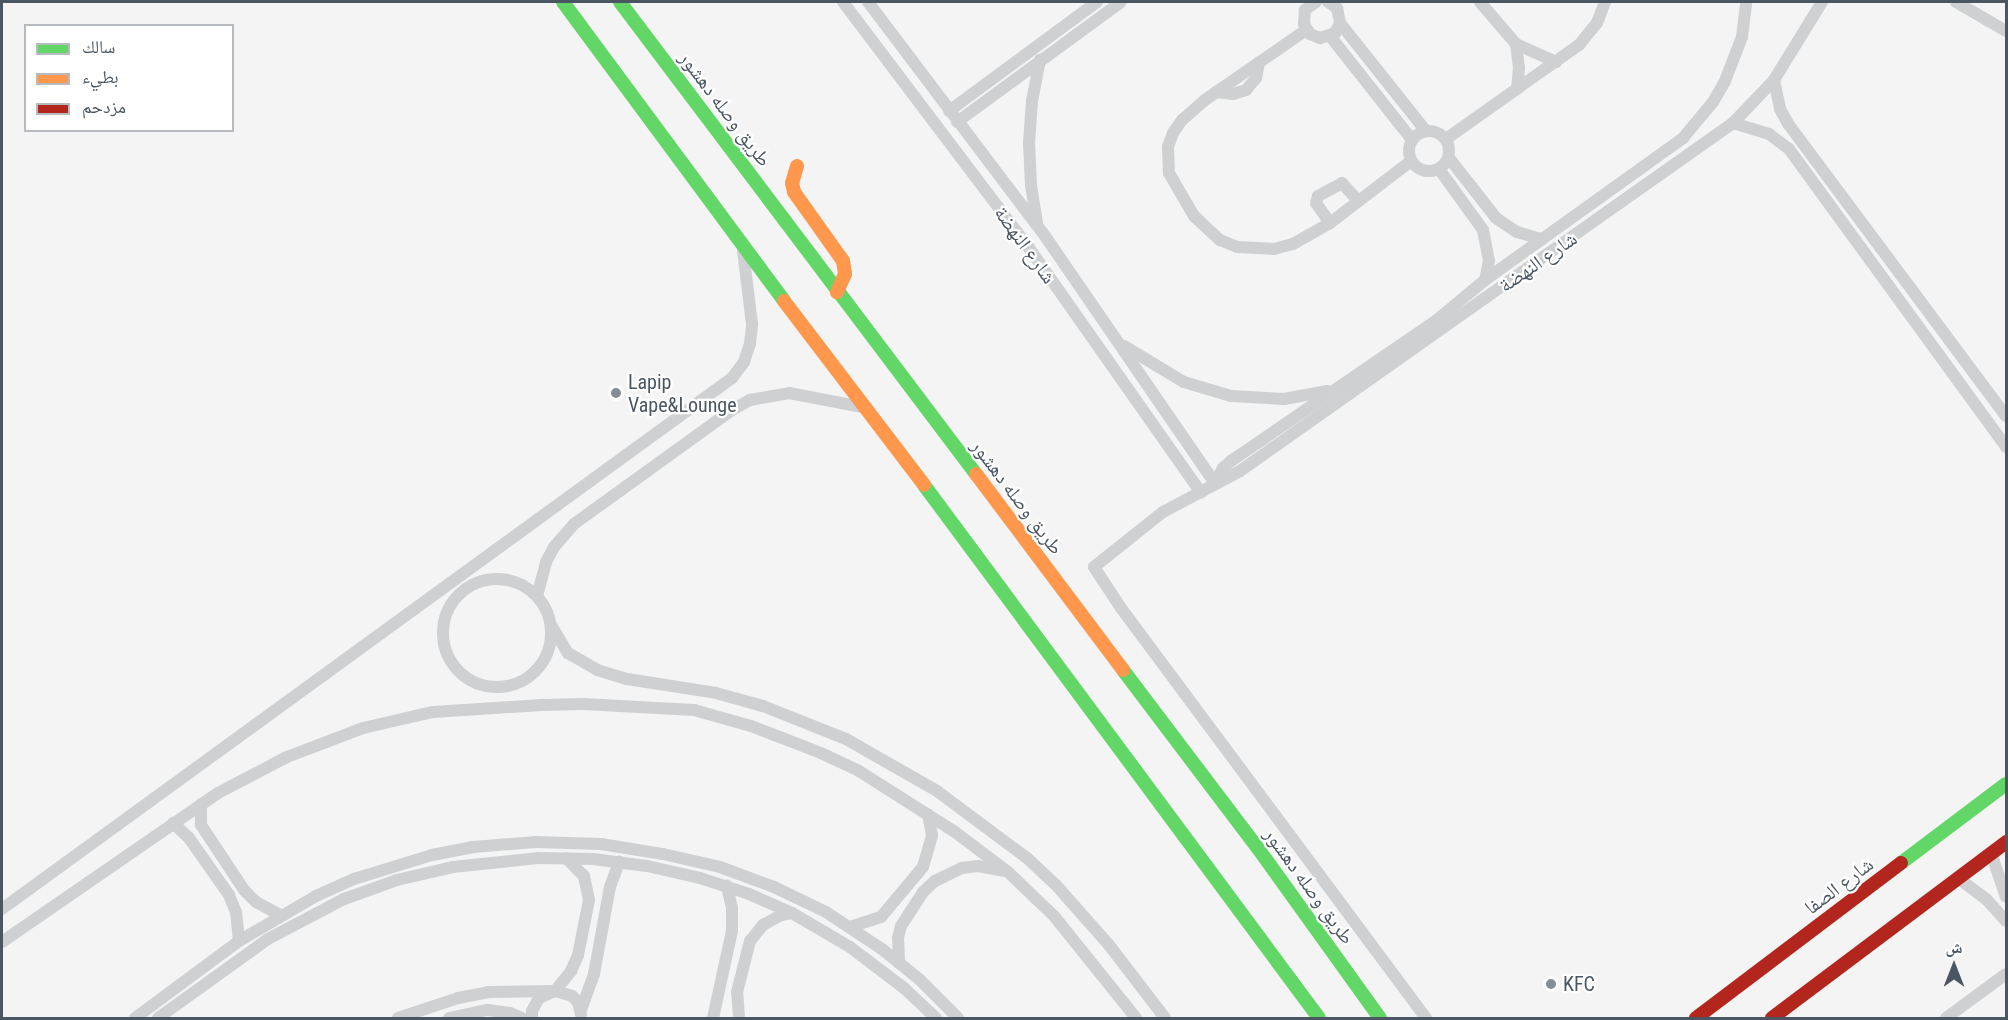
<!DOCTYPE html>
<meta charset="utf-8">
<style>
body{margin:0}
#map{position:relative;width:2008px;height:1020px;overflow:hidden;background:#f4f4f4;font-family:"Roboto Condensed","Noto Naskh Arabic",sans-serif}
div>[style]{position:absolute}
.street>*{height:12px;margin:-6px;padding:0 6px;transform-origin:6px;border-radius:6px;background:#ced0d2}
.street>.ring{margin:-6px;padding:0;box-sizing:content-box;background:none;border:12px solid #ced0d2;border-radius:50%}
.fast>*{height:14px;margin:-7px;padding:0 7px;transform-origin:7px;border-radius:7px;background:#63d668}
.slow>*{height:14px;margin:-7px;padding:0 7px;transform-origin:7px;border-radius:7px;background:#ff974d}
.jam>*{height:14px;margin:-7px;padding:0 7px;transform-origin:7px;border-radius:7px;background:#b3261e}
.dots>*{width:16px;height:16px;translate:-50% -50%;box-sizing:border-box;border:3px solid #fff;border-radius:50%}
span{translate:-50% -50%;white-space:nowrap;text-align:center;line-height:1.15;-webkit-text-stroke:4.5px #fff;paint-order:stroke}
.street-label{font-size:20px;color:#4a5661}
.poi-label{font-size:20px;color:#4a5661}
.left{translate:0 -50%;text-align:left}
.frame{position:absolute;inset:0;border:3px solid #4a5661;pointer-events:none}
.legend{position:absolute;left:24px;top:24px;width:210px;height:108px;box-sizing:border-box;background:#fff;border:2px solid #b7bbc0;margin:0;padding:8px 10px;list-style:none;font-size:18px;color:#4a5661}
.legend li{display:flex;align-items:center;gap:12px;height:30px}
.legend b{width:30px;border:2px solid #b7bbc0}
.north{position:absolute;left:1924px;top:936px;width:60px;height:60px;-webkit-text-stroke:4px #fff;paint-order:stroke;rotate:0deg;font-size:16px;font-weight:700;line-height:24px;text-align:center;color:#4a5661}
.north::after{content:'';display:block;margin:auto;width:21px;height:27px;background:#4a5661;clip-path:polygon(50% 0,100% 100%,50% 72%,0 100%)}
</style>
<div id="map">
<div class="street">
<i style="left:843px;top:2px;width:308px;rotate:52.9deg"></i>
<i style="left:1029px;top:248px;width:299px;rotate:54.9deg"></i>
<i style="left:868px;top:2px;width:293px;rotate:52.9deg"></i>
<i style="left:1045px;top:236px;width:300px;rotate:55.5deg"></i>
<i style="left:1316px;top:2px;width:14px;rotate:144deg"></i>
<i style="left:1305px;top:10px;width:14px;rotate:94deg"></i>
<i style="left:1304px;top:24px;width:12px;rotate:59deg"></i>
<i style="left:1310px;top:34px;width:11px;rotate:22deg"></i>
<i style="left:1320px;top:38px;width:16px;rotate:-18deg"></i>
<i style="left:1335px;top:33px;width:11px;rotate:-63deg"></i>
<i style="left:1340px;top:23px;width:15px;rotate:-101deg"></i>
<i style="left:1337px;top:8px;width:11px;rotate:-146deg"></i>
<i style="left:1480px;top:2px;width:55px;rotate:49.4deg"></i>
<i style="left:1516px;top:44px;width:44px;rotate:24.2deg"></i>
<i style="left:1956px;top:2px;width:58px;rotate:30.1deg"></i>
<i style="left:1340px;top:23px;width:138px;rotate:51.5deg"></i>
<i style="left:1306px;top:30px;width:123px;rotate:145.3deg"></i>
<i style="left:1205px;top:100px;width:30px;rotate:139deg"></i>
<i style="left:1182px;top:120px;width:16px;rotate:125deg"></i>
<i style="left:1173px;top:133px;width:15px;rotate:110deg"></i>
<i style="left:1168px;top:147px;width:26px;rotate:88deg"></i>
<i style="left:1169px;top:173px;width:50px;rotate:59.8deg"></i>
<i style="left:1194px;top:216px;width:35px;rotate:43deg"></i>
<i style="left:1220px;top:240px;width:18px;rotate:22deg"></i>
<i style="left:1237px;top:247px;width:37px;rotate:3deg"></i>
<i style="left:1274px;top:249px;width:20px;rotate:-15deg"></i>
<i style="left:1293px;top:244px;width:43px;rotate:-29.6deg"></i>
<i style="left:1330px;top:223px;width:102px;rotate:-37.4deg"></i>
<i style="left:1330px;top:36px;width:132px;rotate:51.7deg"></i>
<i style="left:1516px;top:44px;width:23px;rotate:83deg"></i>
<i style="left:1519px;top:67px;width:22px;rotate:95deg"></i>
<i style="left:1774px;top:80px;width:30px;rotate:78deg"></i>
<i style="left:1780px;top:109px;width:18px;rotate:61deg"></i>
<i style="left:1789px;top:125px;width:363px;rotate:53.3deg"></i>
<i style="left:1216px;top:92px;width:17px;rotate:7deg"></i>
<i style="left:1233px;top:94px;width:14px;rotate:-17deg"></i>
<i style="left:1246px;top:90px;width:16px;rotate:-50deg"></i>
<i style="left:1256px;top:78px;width:16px;rotate:-79deg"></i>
<i style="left:949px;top:111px;width:184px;rotate:-36.4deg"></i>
<i style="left:957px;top:122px;width:203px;rotate:-36.2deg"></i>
<i style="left:1733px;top:123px;width:38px;rotate:17deg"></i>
<i style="left:1769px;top:134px;width:25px;rotate:37deg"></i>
<i style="left:1789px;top:149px;width:369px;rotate:53.9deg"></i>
<i class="ring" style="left:1409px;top:131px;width:28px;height:28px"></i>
<i style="left:1446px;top:139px;width:163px;rotate:-35.3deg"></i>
<i style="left:1579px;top:45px;width:28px;rotate:-51deg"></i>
<i style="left:1597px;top:23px;width:22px;rotate:-69deg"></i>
<i style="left:1449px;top:158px;width:76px;rotate:51.9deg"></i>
<i style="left:1496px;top:218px;width:25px;rotate:34deg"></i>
<i style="left:1517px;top:232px;width:26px;rotate:16deg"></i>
<i style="left:1439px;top:169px;width:75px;rotate:54.2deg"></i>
<i style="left:1483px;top:230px;width:31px;rotate:79deg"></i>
<i style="left:1489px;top:260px;width:20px;rotate:101deg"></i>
<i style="left:1037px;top:223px;width:38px;rotate:-99deg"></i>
<i style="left:1031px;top:185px;width:42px;rotate:-92.7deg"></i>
<i style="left:1029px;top:143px;width:42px;rotate:-85.9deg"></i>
<i style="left:1032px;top:101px;width:42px;rotate:-79deg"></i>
<i style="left:1330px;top:223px;width:24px;rotate:-125deg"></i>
<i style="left:1316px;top:203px;width:7px;rotate:-74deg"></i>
<i style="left:1318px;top:196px;width:27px;rotate:-28deg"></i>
<i style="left:1342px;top:183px;width:24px;rotate:48deg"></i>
<i style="left:1124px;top:346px;width:70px;rotate:31deg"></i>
<i style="left:1184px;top:382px;width:49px;rotate:16.6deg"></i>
<i style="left:1231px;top:396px;width:53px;rotate:3.2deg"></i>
<i style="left:1284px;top:399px;width:44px;rotate:-10.5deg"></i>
<i style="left:1215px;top:483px;width:17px;rotate:-62deg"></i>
<i style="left:1223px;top:468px;width:11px;rotate:-41deg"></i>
<i style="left:1231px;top:461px;width:251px;rotate:-34.4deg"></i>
<i style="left:1438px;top:319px;width:61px;rotate:-39.7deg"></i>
<i style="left:1485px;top:280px;width:244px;rotate:-35.6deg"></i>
<i style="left:1683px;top:138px;width:47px;rotate:-50.2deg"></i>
<i style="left:1713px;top:102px;width:24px;rotate:-60deg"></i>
<i style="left:1725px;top:81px;width:47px;rotate:-68.9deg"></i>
<i style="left:1742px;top:37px;width:35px;rotate:-83deg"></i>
<i class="ring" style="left:443px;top:579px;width:96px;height:96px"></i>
<i style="left:537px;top:596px;width:35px;rotate:-75deg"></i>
<i style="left:546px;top:562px;width:17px;rotate:-62deg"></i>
<i style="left:554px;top:547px;width:30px;rotate:-49deg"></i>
<i style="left:574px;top:524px;width:195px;rotate:-35.8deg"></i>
<i style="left:732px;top:410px;width:21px;rotate:-29deg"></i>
<i style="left:750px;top:400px;width:40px;rotate:-10deg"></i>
<i style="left:789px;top:393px;width:79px;rotate:10.9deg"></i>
<i style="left:551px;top:625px;width:33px;rotate:59deg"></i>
<i style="left:568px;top:653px;width:34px;rotate:30deg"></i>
<i style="left:597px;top:670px;width:31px;rotate:17deg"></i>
<i style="left:627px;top:679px;width:90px;rotate:8.9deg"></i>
<i style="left:716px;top:693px;width:49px;rotate:15.5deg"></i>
<i style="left:763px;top:706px;width:89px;rotate:21.7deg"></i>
<i style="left:846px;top:739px;width:105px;rotate:29.7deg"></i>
<i style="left:937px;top:791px;width:112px;rotate:36.7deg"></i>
<i style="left:1027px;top:858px;width:40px;rotate:43deg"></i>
<i style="left:1056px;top:885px;width:80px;rotate:48.5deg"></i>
<i style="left:1109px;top:945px;width:92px;rotate:52.5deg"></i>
<i style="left:201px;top:804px;width:21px;rotate:90deg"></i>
<i style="left:201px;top:825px;width:78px;rotate:56.5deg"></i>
<i style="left:244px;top:890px;width:17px;rotate:45deg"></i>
<i style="left:256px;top:902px;width:27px;rotate:28deg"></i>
<i style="left:173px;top:823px;width:22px;rotate:43deg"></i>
<i style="left:189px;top:838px;width:70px;rotate:54.9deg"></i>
<i style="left:229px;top:895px;width:18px;rotate:68deg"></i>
<i style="left:236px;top:912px;width:29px;rotate:84deg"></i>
<i style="left:1991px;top:853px;width:46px;rotate:71.2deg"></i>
<i style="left:1958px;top:878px;width:36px;rotate:37deg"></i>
<i style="left:1987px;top:900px;width:28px;rotate:48deg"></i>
<i style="left:2px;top:909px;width:903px;rotate:-36.03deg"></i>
<i style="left:732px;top:378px;width:20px;rotate:-53deg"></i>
<i style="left:744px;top:362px;width:19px;rotate:-72deg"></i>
<i style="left:750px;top:344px;width:20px;rotate:-84deg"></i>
<i style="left:752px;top:324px;width:74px;rotate:-97deg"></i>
<i style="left:850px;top:927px;width:33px;rotate:-18deg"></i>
<i style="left:881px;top:917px;width:65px;rotate:-50deg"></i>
<i style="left:923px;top:867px;width:33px;rotate:-74deg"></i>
<i style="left:932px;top:835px;width:21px;rotate:-101deg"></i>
<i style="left:2px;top:942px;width:262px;rotate:-34.6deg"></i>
<i style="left:218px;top:793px;width:78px;rotate:-27.6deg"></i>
<i style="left:287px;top:757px;width:81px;rotate:-20.9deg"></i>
<i style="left:363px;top:728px;width:72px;rotate:-12.9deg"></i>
<i style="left:433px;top:712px;width:109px;rotate:-3.7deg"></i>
<i style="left:542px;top:705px;width:41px;rotate:-1.4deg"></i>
<i style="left:583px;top:704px;width:111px;rotate:3.1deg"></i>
<i style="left:694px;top:710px;width:59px;rotate:15.7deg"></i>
<i style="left:751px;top:726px;width:75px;rotate:21.1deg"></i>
<i style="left:821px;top:753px;width:42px;rotate:25.3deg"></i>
<i style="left:859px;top:771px;width:114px;rotate:32.4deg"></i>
<i style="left:955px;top:832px;width:66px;rotate:37deg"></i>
<i style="left:1008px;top:872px;width:64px;rotate:43.7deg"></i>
<i style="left:1054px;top:916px;width:131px;rotate:51.2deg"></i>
<i style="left:899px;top:963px;width:25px;rotate:-92deg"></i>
<i style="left:898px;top:938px;width:12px;rotate:-76deg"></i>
<i style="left:901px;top:926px;width:40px;rotate:-57.1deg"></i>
<i style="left:923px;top:892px;width:16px;rotate:-43deg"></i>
<i style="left:935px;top:881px;width:30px;rotate:-26deg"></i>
<i style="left:962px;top:868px;width:16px;rotate:-7deg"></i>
<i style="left:978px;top:866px;width:26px;rotate:11deg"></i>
<i style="left:555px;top:991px;width:26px;rotate:-51deg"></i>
<i style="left:571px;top:971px;width:17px;rotate:-66deg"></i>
<i style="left:578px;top:955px;width:56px;rotate:-78.7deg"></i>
<i style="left:589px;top:900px;width:25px;rotate:-102deg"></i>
<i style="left:584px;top:876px;width:25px;rotate:-135deg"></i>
<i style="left:581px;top:1010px;width:38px;rotate:-70deg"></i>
<i style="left:594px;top:974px;width:88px;rotate:-79.6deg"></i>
<i style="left:610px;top:887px;width:27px;rotate:-70deg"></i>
<i style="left:135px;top:1018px;width:129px;rotate:-36.5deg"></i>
<i style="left:239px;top:941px;width:89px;rotate:-30.3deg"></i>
<i style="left:316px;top:896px;width:42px;rotate:-24.1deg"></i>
<i style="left:354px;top:879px;width:82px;rotate:-17.1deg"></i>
<i style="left:432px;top:855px;width:42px;rotate:-11deg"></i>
<i style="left:473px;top:847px;width:63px;rotate:-4.5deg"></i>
<i style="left:536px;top:842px;width:65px;rotate:1.8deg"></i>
<i style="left:601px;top:844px;width:63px;rotate:9.2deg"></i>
<i style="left:663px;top:854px;width:58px;rotate:12.8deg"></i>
<i style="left:720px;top:867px;width:58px;rotate:20.3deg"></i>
<i style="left:774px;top:887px;width:58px;rotate:25.7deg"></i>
<i style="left:826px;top:912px;width:67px;rotate:33.5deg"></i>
<i style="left:882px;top:949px;width:49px;rotate:39.2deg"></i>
<i style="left:920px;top:980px;width:54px;rotate:45deg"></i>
<i style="left:158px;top:1018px;width:135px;rotate:-35.7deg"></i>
<i style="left:268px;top:939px;width:86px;rotate:-27.8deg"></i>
<i style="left:344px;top:899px;width:56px;rotate:-19.7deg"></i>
<i style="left:397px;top:880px;width:57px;rotate:-13.1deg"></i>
<i style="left:453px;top:867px;width:85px;rotate:-6deg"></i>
<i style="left:538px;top:858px;width:55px;rotate:1deg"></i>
<i style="left:593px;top:859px;width:54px;rotate:7.4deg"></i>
<i style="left:647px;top:866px;width:54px;rotate:12.8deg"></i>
<i style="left:700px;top:878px;width:52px;rotate:18.1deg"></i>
<i style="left:749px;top:894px;width:47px;rotate:23.8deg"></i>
<i style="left:792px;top:913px;width:67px;rotate:30.4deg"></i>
<i style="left:850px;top:947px;width:68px;rotate:37.2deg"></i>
<i style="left:904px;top:988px;width:44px;rotate:43.2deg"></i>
<i style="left:398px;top:1018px;width:63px;rotate:-18.4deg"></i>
<i style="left:458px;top:998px;width:31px;rotate:-11deg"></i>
<i style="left:488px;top:992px;width:64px;rotate:-0.9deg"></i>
<i style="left:449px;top:1018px;width:40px;rotate:-12deg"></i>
<i style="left:488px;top:1010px;width:22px;rotate:8deg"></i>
<i style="left:510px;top:1013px;width:13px;rotate:23deg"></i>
<i style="left:532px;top:1018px;width:7px;rotate:-90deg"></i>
<i style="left:532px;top:1011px;width:15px;rotate:-62deg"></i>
<i style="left:539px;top:998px;width:17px;rotate:-24deg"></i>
<i style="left:555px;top:991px;width:18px;rotate:16deg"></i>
<i style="left:572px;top:996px;width:8px;rotate:45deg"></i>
<i style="left:578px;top:1002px;width:13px;rotate:77deg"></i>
<i style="left:713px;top:1018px;width:89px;rotate:-77.7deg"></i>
<i style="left:732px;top:931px;width:23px;rotate:-90deg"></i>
<i style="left:732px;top:908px;width:23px;rotate:-103deg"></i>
<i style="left:739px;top:1018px;width:26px;rotate:-94deg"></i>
<i style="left:737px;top:992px;width:53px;rotate:-75.7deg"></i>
<i style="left:750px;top:941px;width:21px;rotate:-51deg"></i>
<i style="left:763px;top:925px;width:21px;rotate:-29deg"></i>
<i style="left:781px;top:915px;width:11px;rotate:-10deg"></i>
<i style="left:1426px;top:1018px;width:511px;rotate:-126.65deg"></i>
<i style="left:1121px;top:608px;width:49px;rotate:-123.4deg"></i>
<i style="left:1094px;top:567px;width:88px;rotate:-38.6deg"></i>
<i style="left:1163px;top:512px;width:87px;rotate:-28deg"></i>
<i style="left:1240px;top:471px;width:603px;rotate:-35.22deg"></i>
<i style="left:1733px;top:123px;width:59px;rotate:-46.4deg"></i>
<i style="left:1774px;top:80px;width:92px;rotate:-58.4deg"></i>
<i style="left:1946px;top:1018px;width:74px;rotate:-36.3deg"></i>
</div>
<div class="fast">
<i style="left:563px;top:2px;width:372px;rotate:53.5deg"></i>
<i style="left:620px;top:2px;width:591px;rotate:52.98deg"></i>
<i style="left:924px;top:485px;width:663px;rotate:53.46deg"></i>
<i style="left:1123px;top:670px;width:222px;rotate:52.9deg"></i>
<i style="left:1257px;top:847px;width:211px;rotate:54.3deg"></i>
<i style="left:1901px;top:863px;width:131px;rotate:-37deg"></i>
</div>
<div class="slow">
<i style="left:797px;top:166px;width:18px;rotate:106deg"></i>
<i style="left:792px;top:183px;width:9px;rotate:77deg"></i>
<i style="left:794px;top:192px;width:85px;rotate:54.6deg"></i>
<i style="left:843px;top:261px;width:13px;rotate:81deg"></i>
<i style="left:845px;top:274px;width:20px;rotate:114deg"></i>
<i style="left:784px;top:301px;width:231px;rotate:52.7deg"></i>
<i style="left:976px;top:474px;width:245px;rotate:53.1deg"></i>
</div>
<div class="jam">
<i style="left:1696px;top:1018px;width:257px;rotate:-37.1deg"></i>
<i style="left:1772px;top:1018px;width:293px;rotate:-36.9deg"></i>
</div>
<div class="dots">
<i style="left:616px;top:393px;background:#868d94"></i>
<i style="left:1551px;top:984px;background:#868d94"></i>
</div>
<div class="street-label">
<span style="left:725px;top:109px;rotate:53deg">طريق وصله دهشور</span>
<span style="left:1025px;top:245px;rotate:54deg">شارع النهضة</span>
<span style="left:1538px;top:262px;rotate:-35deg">شارع النهضة</span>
<span style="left:1017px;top:497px;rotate:53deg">طريق وصله دهشور</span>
<span style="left:1309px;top:886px;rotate:54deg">طريق وصله دهشور</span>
<span style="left:1839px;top:886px;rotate:-37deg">شارع الصفا</span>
</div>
<div class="poi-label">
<span class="left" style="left:628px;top:394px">Lapip<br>Vape&amp;Lounge</span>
<span class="left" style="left:1563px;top:984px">KFC</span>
</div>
<div class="frame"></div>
<ul class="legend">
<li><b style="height:8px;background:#63d668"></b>سالك</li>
<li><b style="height:8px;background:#ff974d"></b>بطيء</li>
<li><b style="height:8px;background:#b3261e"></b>مزدحم</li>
</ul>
<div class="north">ش</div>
</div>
